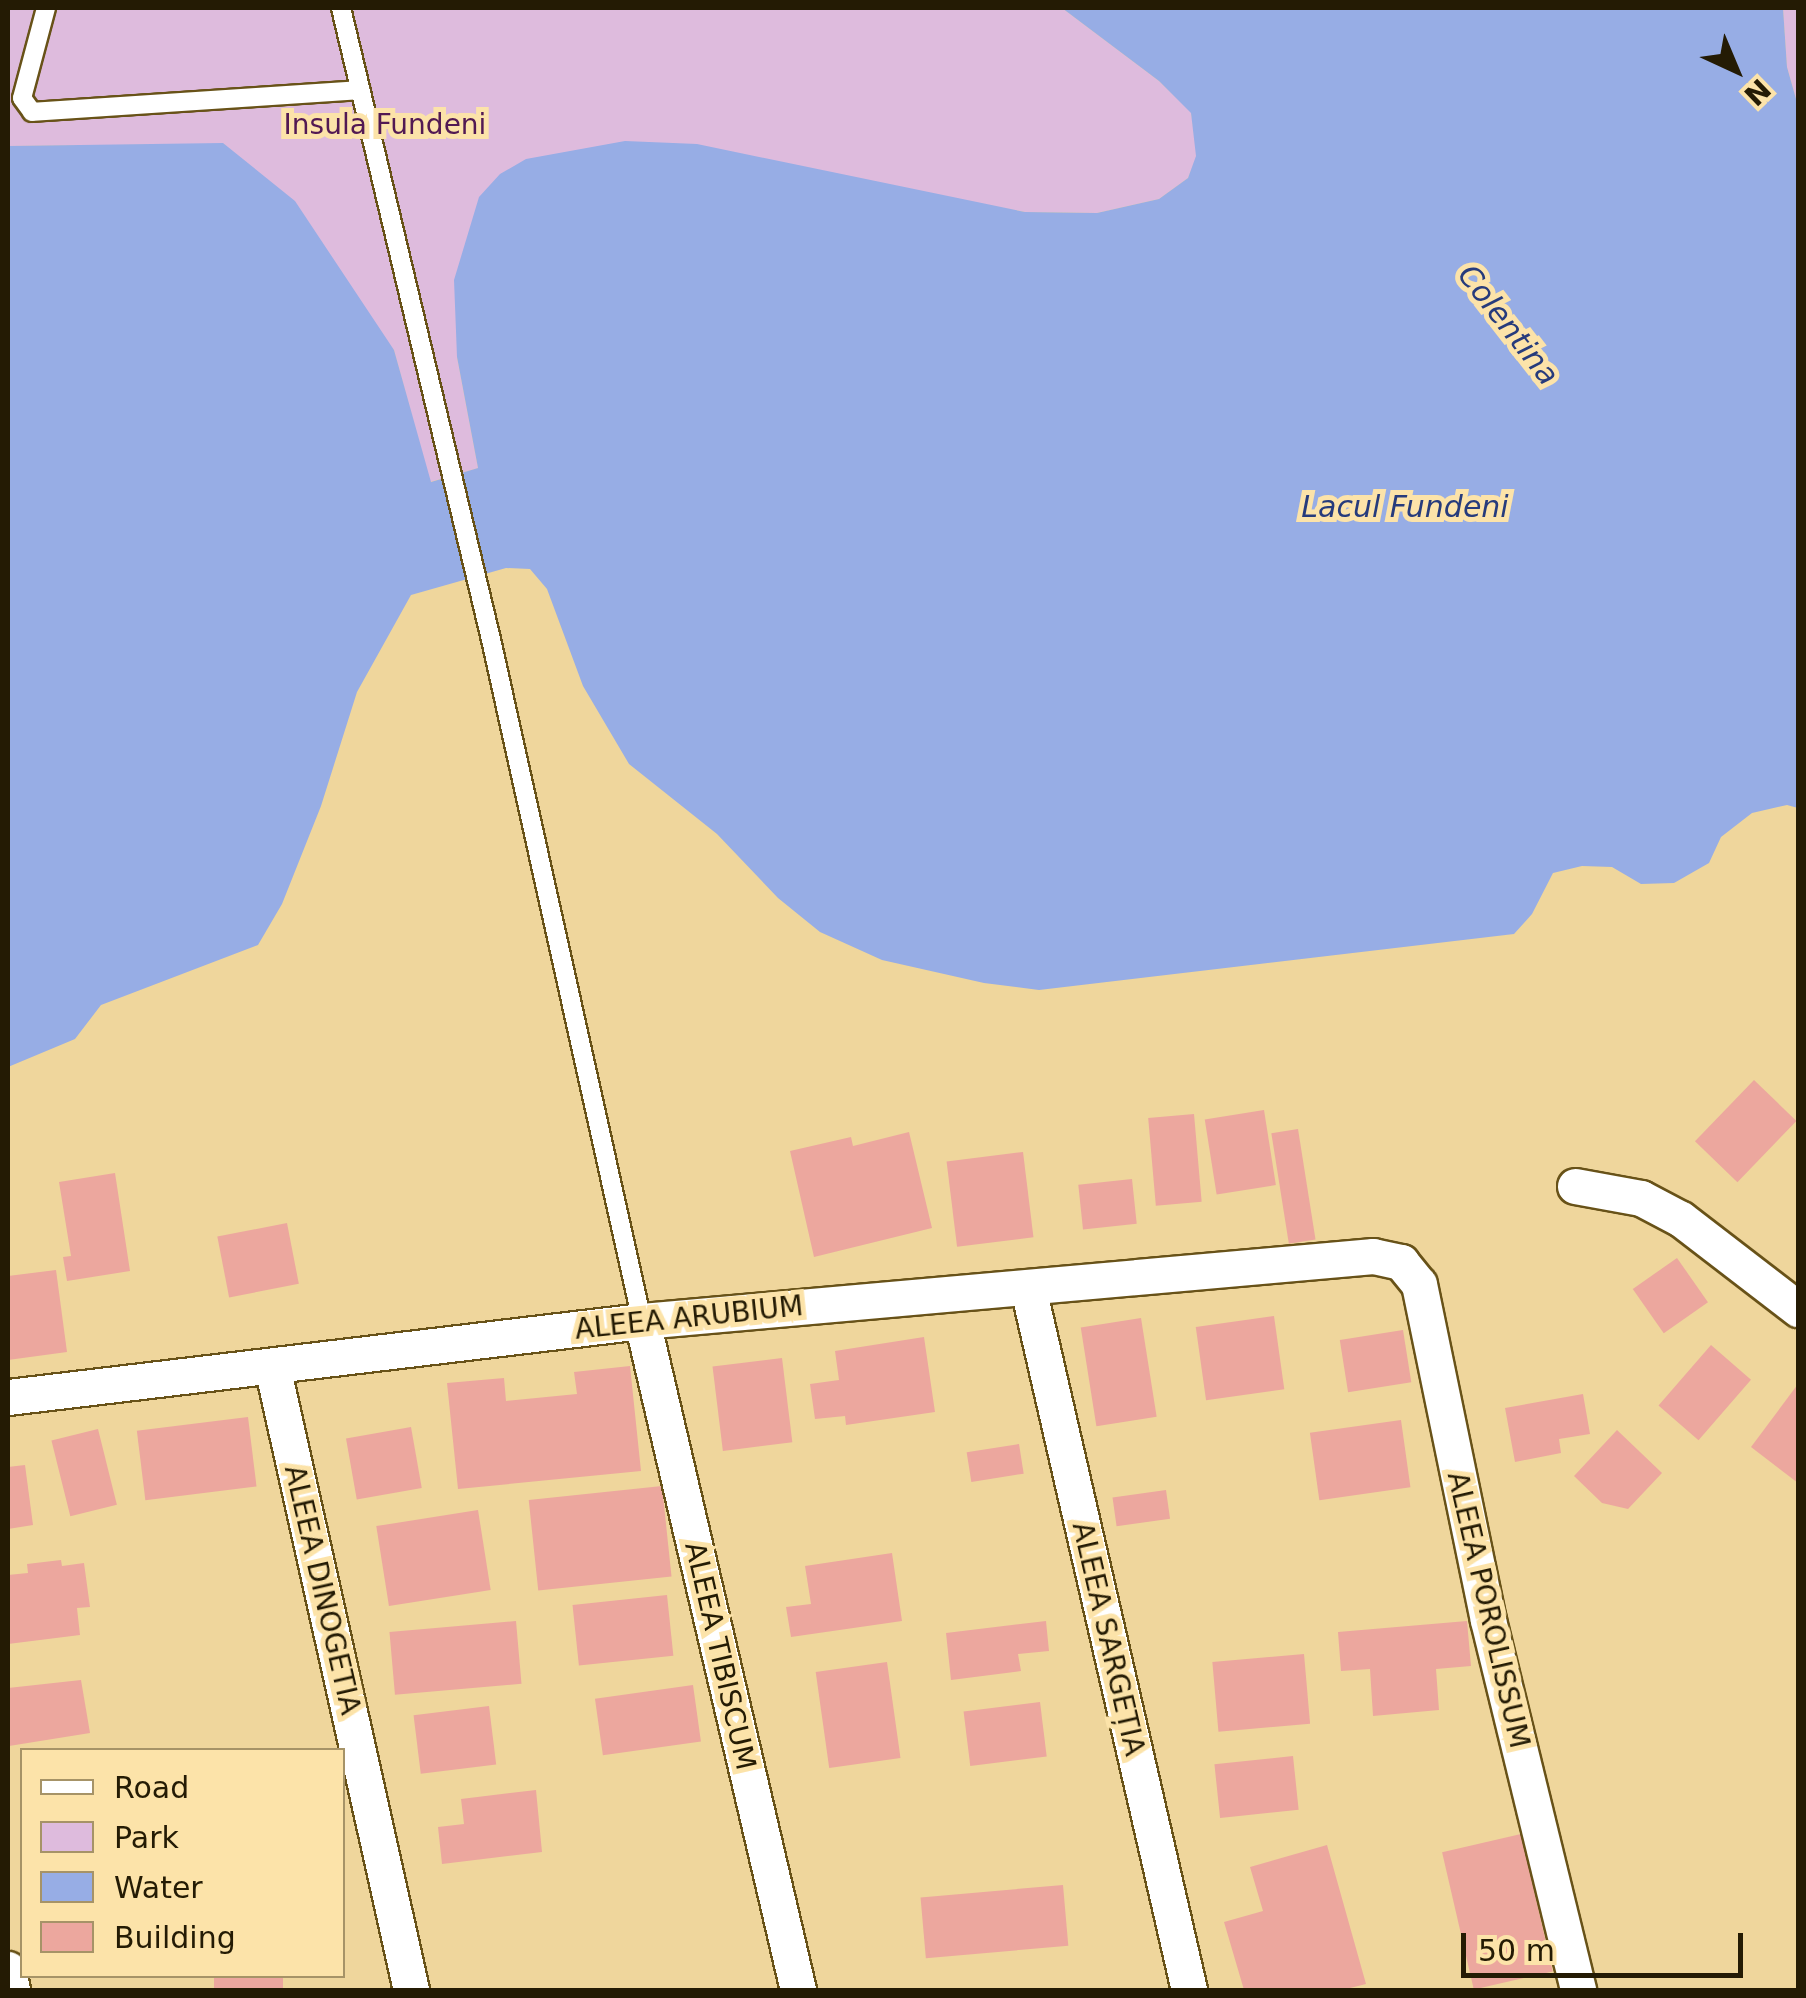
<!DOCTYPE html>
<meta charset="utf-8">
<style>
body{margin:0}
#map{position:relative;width:1806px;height:1998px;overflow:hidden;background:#efd69c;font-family:"DejaVu Sans",sans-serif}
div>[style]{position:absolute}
.green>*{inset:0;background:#debbdd}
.water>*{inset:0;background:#97ade5}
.building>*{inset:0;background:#eca79e;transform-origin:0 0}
.roads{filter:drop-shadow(2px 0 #685218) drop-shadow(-2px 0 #685218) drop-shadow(0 2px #685218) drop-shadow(0 -2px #685218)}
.lane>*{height:18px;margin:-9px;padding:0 9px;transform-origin:9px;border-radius:9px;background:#fff}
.street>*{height:35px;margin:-17.5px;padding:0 17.5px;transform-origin:17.5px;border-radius:17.5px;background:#fff}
span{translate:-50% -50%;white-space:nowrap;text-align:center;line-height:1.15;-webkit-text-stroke:10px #fce3a9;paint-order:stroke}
.park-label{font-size:28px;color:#521953}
.street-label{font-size:28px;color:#241b04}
.water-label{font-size:30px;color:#263b7c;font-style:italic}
.frame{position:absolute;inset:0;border:10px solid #241b04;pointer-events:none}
.legend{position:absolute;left:20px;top:1748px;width:325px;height:230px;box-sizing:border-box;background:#fce3a9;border:2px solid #a69367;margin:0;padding:12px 18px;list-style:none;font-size:30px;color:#241b04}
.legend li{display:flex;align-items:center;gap:20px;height:50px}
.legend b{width:50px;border:2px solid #a69367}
.north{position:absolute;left:1686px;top:20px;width:100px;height:100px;-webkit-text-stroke:8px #fce3a9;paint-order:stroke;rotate:136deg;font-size:28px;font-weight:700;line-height:40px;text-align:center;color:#241b04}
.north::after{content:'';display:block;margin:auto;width:35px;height:45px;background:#241b04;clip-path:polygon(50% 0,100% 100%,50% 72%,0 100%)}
.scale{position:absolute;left:1461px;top:1933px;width:282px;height:45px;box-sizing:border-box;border:5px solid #241b04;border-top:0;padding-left:12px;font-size:30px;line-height:35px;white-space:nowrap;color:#241b04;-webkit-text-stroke:8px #fce3a9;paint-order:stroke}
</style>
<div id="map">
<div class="green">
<i style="clip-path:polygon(8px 8px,1062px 8px,1159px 81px,1191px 112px,1197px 156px,1188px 178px,1159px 199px,1097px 213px,1025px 212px,868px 182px,457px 357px,478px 468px,430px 482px,394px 350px,224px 144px,8px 146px)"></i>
<i style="clip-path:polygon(1783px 8px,1798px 8px,1798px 106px,1787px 67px)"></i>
</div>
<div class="water">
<i style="clip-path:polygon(1062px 8px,1783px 8px,1787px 67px,1798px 106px,1798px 808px,1787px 805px,1752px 813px,1721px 837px,1709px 863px,1674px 883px,1641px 884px,1612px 867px,1582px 866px,1553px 873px,1532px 914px,1514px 934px,1039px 990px,984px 983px,882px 960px,820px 932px,778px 898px,717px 834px,629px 764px,583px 686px,547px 589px,530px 569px,506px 568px,411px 595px,357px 692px,321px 806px,282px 904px,258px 945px,101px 1005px,75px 1039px,8px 1067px,8px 146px,223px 143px,295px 201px,394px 350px,431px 482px,478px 468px,457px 357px,454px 280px,479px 197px,500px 174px,526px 159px,625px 141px,697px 144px,1025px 212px,1097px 213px,1159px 199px,1188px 178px,1196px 156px,1191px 113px,1159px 81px)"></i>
</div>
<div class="building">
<i style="left:1754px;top:1080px;width:59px;height:85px;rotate:44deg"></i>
<i style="left:1264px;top:1110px;width:76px;height:60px;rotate:81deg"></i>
<i style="left:1194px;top:1114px;width:88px;height:46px;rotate:85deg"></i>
<i style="left:1298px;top:1129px;width:112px;height:27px;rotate:81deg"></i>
<i style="clip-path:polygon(909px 1132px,932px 1228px,814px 1257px,790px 1151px,851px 1137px,853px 1146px)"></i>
<i style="left:1023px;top:1152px;width:86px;height:77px;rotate:83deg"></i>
<i style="clip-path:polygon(115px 1173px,130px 1271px,67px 1281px,63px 1257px,71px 1256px,59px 1182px)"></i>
<i style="left:1132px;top:1179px;width:45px;height:54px;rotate:84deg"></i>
<i style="left:287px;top:1223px;width:62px;height:71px;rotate:79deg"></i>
<i style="left:1677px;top:1258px;width:54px;height:54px;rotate:55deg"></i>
<i style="clip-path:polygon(56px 1270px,67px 1352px,8px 1360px,8px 1276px)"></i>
<i style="left:1274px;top:1316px;width:74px;height:79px;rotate:82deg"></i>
<i style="left:1141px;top:1318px;width:100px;height:61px;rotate:81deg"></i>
<i style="left:1403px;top:1330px;width:53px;height:64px;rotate:81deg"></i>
<i style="clip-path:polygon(924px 1337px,935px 1412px,846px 1425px,845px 1416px,815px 1419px,810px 1384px,839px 1380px,835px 1351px)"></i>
<i style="left:1711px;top:1345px;width:53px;height:80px;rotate:41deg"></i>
<i style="left:782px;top:1358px;width:85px;height:70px;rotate:83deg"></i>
<i style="clip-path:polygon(630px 1366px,641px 1471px,458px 1489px,447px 1383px,504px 1378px,506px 1401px,577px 1394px,574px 1372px)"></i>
<i style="clip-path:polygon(1798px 1384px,1798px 1483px,1751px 1447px)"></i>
<i style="clip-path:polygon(1583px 1394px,1590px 1434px,1559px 1439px,1561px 1453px,1515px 1462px,1505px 1408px)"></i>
<i style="left:248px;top:1417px;width:70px;height:112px;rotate:83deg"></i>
<i style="left:1401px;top:1420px;width:68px;height:92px;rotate:82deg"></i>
<i style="left:411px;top:1427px;width:62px;height:66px;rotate:80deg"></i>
<i style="left:98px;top:1429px;width:78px;height:48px;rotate:76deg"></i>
<i style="clip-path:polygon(1617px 1430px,1662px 1473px,1628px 1509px,1602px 1503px,1574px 1476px)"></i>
<i style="left:1019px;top:1444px;width:30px;height:53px;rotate:81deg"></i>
<i style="clip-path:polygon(25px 1465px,33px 1525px,8px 1529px,8px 1467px)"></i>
<i style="left:662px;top:1486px;width:91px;height:134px;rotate:84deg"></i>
<i style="left:1166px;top:1490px;width:29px;height:54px;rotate:82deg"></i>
<i style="left:478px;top:1510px;width:81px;height:103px;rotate:81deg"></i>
<i style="clip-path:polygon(892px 1553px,902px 1621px,791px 1637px,786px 1607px,811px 1604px,805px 1566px)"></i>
<i style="clip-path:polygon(61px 1560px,62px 1566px,84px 1563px,90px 1607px,77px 1608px,80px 1635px,8px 1644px,8px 1575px,28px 1573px,27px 1564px)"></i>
<i style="left:667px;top:1595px;width:61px;height:95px;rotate:84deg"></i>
<i style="left:516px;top:1621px;width:63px;height:127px;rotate:85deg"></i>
<i style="clip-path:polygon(1046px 1621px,1049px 1651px,1018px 1654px,1021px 1671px,951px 1680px,946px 1633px)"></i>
<i style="clip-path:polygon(1467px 1621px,1471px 1666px,1436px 1669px,1439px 1710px,1373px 1716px,1370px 1669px,1341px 1671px,1338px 1632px)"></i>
<i style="left:1304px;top:1654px;width:70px;height:92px;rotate:85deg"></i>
<i style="left:887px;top:1662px;width:97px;height:72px;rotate:82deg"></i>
<i style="clip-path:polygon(81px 1680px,90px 1733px,9px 1746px,8px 1688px)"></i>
<i style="left:693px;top:1685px;width:57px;height:99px;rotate:82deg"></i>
<i style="left:1040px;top:1702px;width:55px;height:77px;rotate:83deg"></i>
<i style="left:489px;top:1706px;width:59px;height:76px;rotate:83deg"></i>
<i style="left:1293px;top:1756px;width:54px;height:79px;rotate:84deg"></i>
<i style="clip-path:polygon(536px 1790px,542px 1852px,442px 1864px,438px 1827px,464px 1824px,461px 1799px)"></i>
<i style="left:1521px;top:1834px;width:141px;height:81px;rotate:77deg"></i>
<i style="clip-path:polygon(1327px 1845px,1366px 1984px,1342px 1990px,1244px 1990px,1224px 1922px,1263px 1911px,1250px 1867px)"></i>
<i style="left:1063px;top:1885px;width:61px;height:143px;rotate:85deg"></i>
<i style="left:214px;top:1976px;width:69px;height:14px"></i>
</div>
<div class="roads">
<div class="lane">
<i style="left:46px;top:8px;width:93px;rotate:104.9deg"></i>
<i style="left:22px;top:98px;width:17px;rotate:54deg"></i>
<i style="left:32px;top:112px;width:329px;rotate:-3.8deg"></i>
<i style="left:341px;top:8px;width:654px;rotate:76.64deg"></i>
<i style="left:492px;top:644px;width:693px;rotate:77.51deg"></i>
</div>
<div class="street">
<i style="left:1575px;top:1186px;width:67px;rotate:10.3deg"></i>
<i style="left:1641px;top:1198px;width:45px;rotate:27.7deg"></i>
<i style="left:1681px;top:1219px;width:148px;rotate:37.6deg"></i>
<i style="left:1028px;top:1288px;width:720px;rotate:77.08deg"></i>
<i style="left:642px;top:1321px;width:687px;rotate:76.87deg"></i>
<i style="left:272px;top:1366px;width:639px;rotate:77.44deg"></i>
<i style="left:8px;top:1397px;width:639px;rotate:-6.84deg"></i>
<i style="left:642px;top:1321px;width:734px;rotate:-5.08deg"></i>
<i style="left:1373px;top:1256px;width:29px;rotate:12deg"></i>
<i style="left:1401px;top:1262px;width:28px;rotate:51deg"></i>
<i style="left:1419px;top:1284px;width:343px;rotate:78.4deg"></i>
<i style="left:1488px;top:1620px;width:381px;rotate:76.3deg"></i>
<i style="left:8px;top:1969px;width:21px;rotate:79deg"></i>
</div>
</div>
<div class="park-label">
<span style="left:385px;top:125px">Insula Fundeni</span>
</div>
<div class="street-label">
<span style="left:689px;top:1318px;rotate:-6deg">ALEEA ARUBIUM</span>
<span style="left:322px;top:1590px;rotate:77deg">ALEEA DINOGETIA</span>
<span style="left:1488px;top:1610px;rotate:77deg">ALEEA POROLISSUM</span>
<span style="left:1108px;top:1639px;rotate:77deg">ALEEA SARGEȚIA</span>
<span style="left:720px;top:1656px;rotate:77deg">ALEEA TIBISCUM</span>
</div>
<div class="water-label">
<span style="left:1508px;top:325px;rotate:52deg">Colentina</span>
<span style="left:1405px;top:507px">Lacul Fundeni</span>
</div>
<div class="frame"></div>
<ul class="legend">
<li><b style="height:12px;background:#fff"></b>Road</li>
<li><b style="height:28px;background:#debbdd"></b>Park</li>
<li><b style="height:28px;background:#97ade5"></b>Water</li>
<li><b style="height:28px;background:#eca79e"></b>Building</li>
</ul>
<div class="north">N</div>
<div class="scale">50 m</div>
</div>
